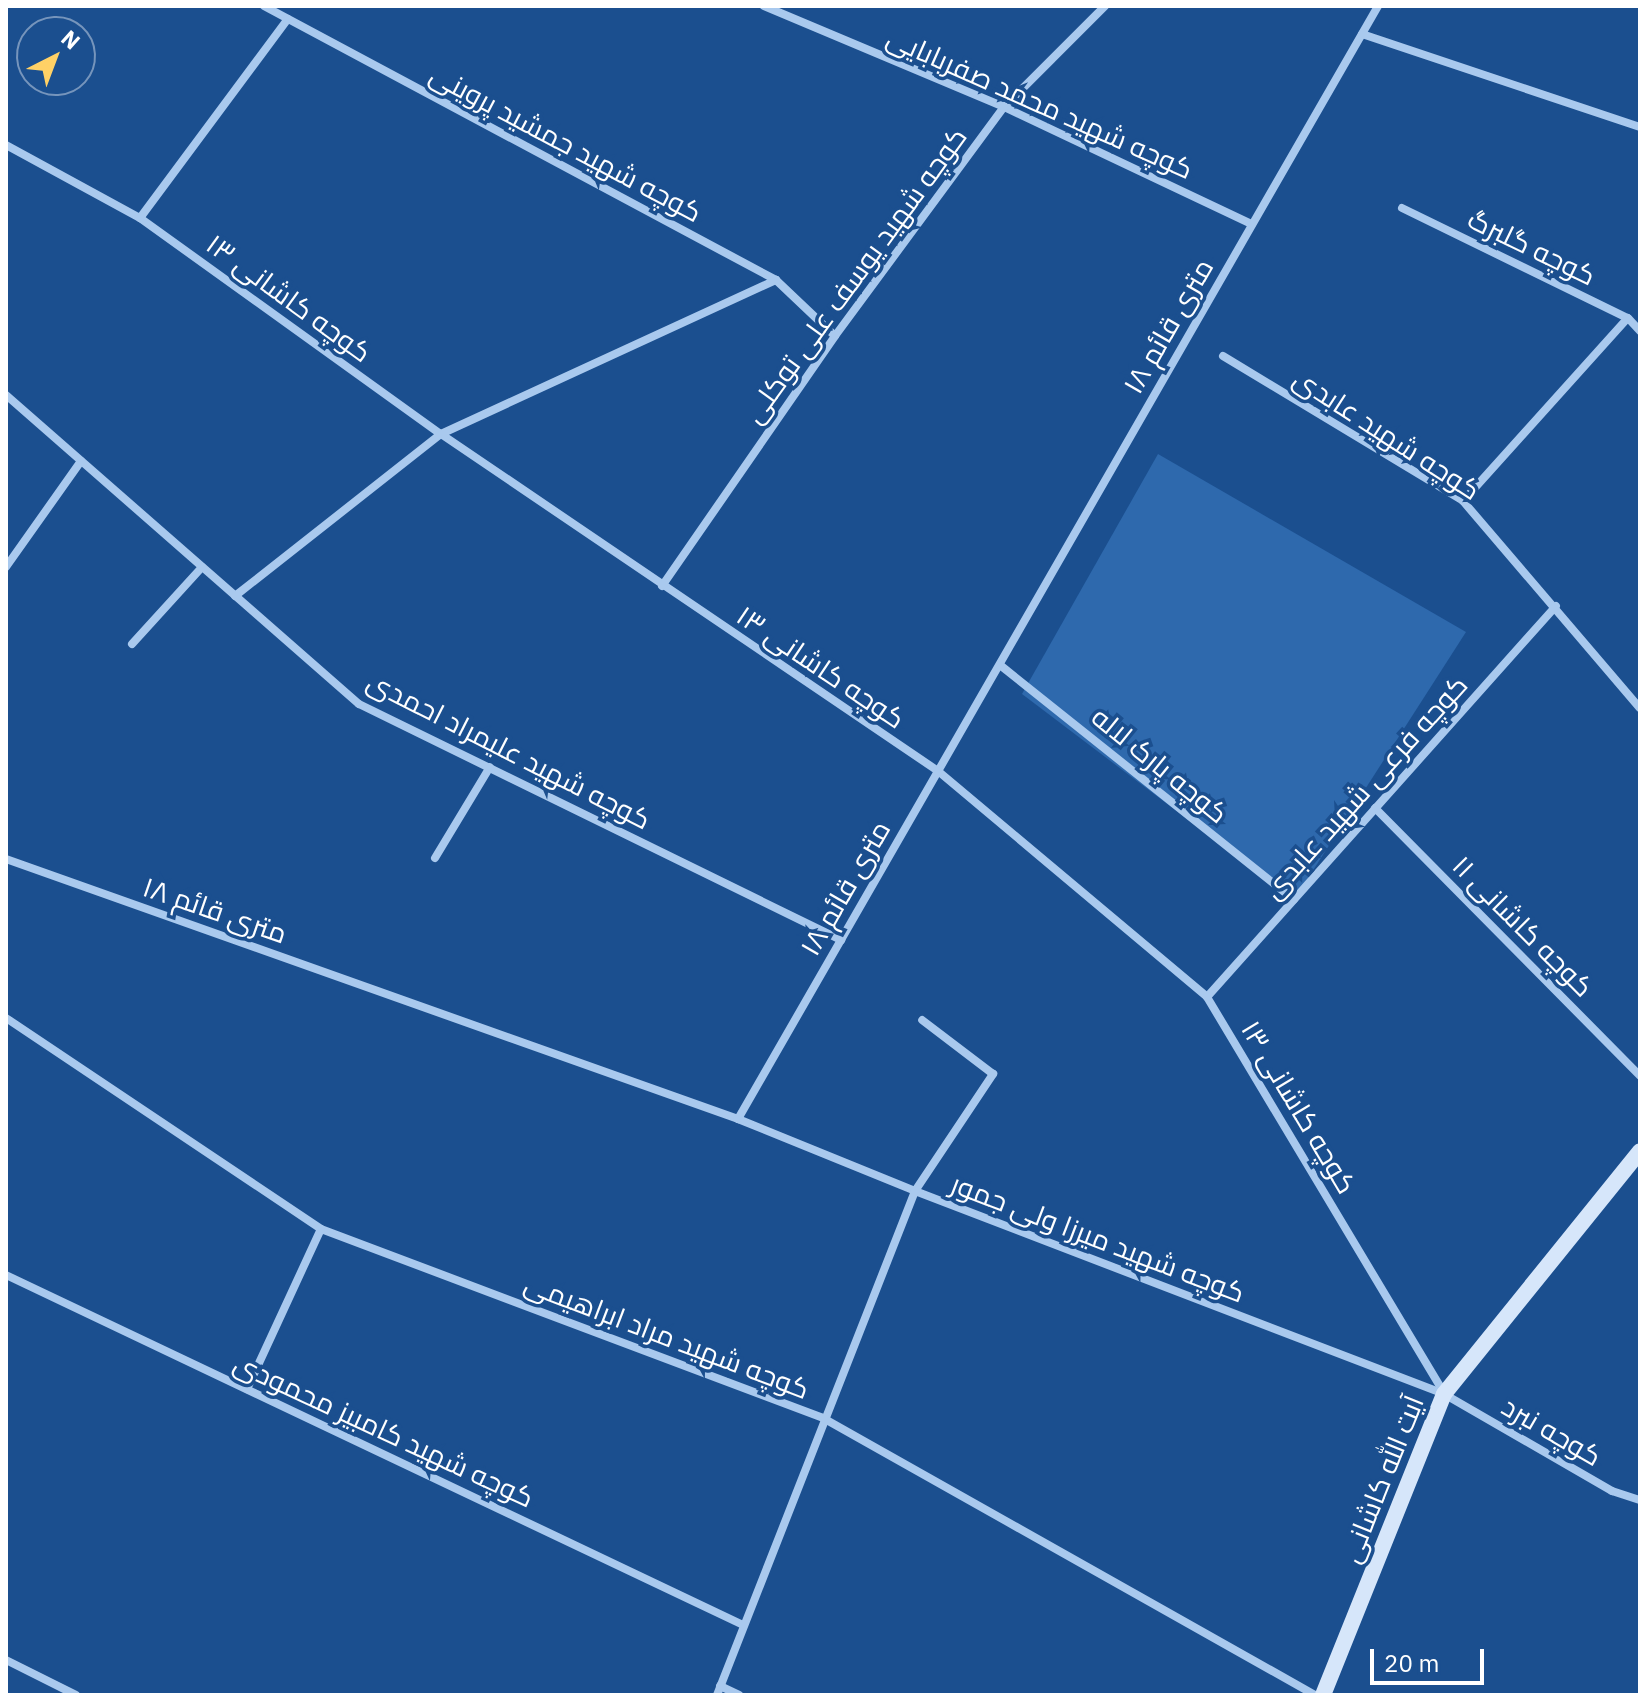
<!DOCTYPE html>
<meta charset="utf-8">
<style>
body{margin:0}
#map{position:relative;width:1646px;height:1701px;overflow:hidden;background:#1b4f8f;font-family:"IBM Plex Sans",Cairo,sans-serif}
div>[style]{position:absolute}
.green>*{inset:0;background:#2e69ad}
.minor>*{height:8px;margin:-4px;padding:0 4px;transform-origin:4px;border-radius:4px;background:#a9c9ee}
.secondary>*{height:16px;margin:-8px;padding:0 8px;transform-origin:8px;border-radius:8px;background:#d6e6fa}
span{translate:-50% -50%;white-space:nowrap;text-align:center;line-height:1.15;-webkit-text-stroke:7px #1b4f8f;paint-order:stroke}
.street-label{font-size:28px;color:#fff}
.frame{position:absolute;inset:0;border:8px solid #fff;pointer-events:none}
.north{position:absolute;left:16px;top:16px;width:80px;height:80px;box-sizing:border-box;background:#1b4f8f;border:2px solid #7695bc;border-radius:50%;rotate:42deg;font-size:22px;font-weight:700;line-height:32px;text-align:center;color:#fff}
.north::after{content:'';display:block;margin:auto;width:28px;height:36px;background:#ffd166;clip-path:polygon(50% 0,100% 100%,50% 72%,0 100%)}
.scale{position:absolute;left:1370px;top:1649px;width:114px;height:36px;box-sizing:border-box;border:4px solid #fff;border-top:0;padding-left:10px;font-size:24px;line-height:28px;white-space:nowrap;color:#fff;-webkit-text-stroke:6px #1b4f8f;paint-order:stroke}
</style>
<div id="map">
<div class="green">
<i style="clip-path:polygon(1158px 454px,1466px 632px,1294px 900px,1022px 694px)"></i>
</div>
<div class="minor">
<i style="left:264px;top:6px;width:581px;rotate:28.15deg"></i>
<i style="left:776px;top:280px;width:81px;rotate:43.5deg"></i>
<i style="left:764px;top:6px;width:260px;rotate:22.8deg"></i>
<i style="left:1004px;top:107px;width:274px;rotate:25.3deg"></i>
<i style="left:1362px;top:34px;width:293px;rotate:18.5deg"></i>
<i style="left:6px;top:145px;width:153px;rotate:28.6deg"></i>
<i style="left:140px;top:218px;width:370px;rotate:35.7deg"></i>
<i style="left:441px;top:434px;width:600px;rotate:34.14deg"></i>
<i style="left:938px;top:771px;width:351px;rotate:40deg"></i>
<i style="left:1207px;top:997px;width:462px;rotate:59.1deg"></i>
<i style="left:1402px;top:208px;width:251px;rotate:26deg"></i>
<i style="left:1628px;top:318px;width:18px;rotate:47deg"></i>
<i style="left:140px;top:218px;width:248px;rotate:-53.4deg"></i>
<i style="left:1223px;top:356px;width:280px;rotate:31.1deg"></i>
<i style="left:1463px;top:501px;width:272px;rotate:49.5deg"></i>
<i style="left:6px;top:395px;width:469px;rotate:41.2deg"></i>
<i style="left:359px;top:704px;width:537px;rotate:26.09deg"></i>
<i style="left:1463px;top:501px;width:246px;rotate:-48deg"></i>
<i style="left:6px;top:567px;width:130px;rotate:-54.7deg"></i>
<i style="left:662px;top:586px;width:304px;rotate:-55.3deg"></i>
<i style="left:835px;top:336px;width:285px;rotate:-53.6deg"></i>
<i style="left:1004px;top:107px;width:143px;rotate:-45deg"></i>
<i style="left:235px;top:596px;width:262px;rotate:-38.2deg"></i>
<i style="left:441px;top:434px;width:369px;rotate:-24.7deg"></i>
<i style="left:132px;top:644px;width:104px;rotate:-47.7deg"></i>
<i style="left:1000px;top:665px;width:376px;rotate:38.6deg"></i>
<i style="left:1375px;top:808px;width:377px;rotate:45.3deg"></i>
<i style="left:435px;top:858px;width:106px;rotate:-58.9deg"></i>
<i style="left:6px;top:859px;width:777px;rotate:19.55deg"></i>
<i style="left:738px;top:1119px;width:191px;rotate:22.1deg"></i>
<i style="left:915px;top:1191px;width:567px;rotate:20.99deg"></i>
<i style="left:1444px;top:1394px;width:194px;rotate:30deg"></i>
<i style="left:1612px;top:1491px;width:29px;rotate:18deg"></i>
<i style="left:1207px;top:997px;width:524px;rotate:-48.25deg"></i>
<i style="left:6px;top:1018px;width:379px;rotate:33.8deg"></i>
<i style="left:321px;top:1229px;width:536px;rotate:20.63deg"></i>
<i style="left:823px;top:1418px;width:565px;rotate:29.38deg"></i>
<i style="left:738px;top:1119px;width:1284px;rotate:-60.1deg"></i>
<i style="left:6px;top:1275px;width:816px;rotate:25.4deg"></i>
<i style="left:247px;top:1389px;width:176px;rotate:-65.2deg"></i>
<i style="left:6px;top:1660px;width:78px;rotate:26.6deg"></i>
<i style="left:720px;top:1686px;width:21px;rotate:25deg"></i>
<i style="left:717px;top:1695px;width:541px;rotate:-68.55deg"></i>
<i style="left:915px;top:1191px;width:141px;rotate:-56.3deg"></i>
<i style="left:993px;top:1074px;width:89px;rotate:-142.7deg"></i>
</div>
<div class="secondary">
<i style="left:1323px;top:1695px;width:324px;rotate:-68.1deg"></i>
<i style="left:1444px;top:1394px;width:312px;rotate:-51.1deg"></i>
</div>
<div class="street-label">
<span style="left:1040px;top:103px;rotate:24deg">کوچه شهید محمد صفربابایی</span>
<span style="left:566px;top:143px;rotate:28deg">کوچه شهید جمشید پروینی</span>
<span style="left:1532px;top:247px;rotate:26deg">کوچه گلبرگ</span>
<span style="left:855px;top:275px;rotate:-54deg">کوچه شهید یوسف علی توکلی</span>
<span style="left:289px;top:298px;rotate:36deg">کوچه کاشانی ۱۳</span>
<span style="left:1168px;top:326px;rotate:-60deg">۱۸ متری قائم</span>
<span style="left:1387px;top:434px;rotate:33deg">کوچه شهید عابدی</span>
<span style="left:821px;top:667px;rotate:34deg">کوچه کاشانی ۱۳</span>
<span style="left:509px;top:750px;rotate:27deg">کوچه شهید علیمراد احمدی</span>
<span style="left:1160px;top:765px;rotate:39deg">کوچه پارک لاله</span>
<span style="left:1365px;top:787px;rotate:-48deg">کوچه فرعی شهید عابدی</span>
<span style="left:845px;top:888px;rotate:-60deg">۱۸ متری قائم</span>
<span style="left:215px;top:910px;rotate:19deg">۱۸ متری قائم</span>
<span style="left:1523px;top:926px;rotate:45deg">کوچه کاشانی ۱۱</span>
<span style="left:1299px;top:1107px;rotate:59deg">کوچه کاشانی ۱۳</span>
<span style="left:1098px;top:1238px;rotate:21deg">کوچه شهید میرزا ولی جمور</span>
<span style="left:667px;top:1336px;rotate:21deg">کوچه شهید مراد ابراهیمی</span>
<span style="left:384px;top:1430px;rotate:25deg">کوچه شهید کامبیز محمودی</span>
<span style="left:1552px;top:1431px;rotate:30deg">کوچه نبرد</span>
<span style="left:1382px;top:1479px;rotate:-68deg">آیت الله کاشانی</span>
</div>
<div class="frame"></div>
<div class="north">N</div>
<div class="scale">20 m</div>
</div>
